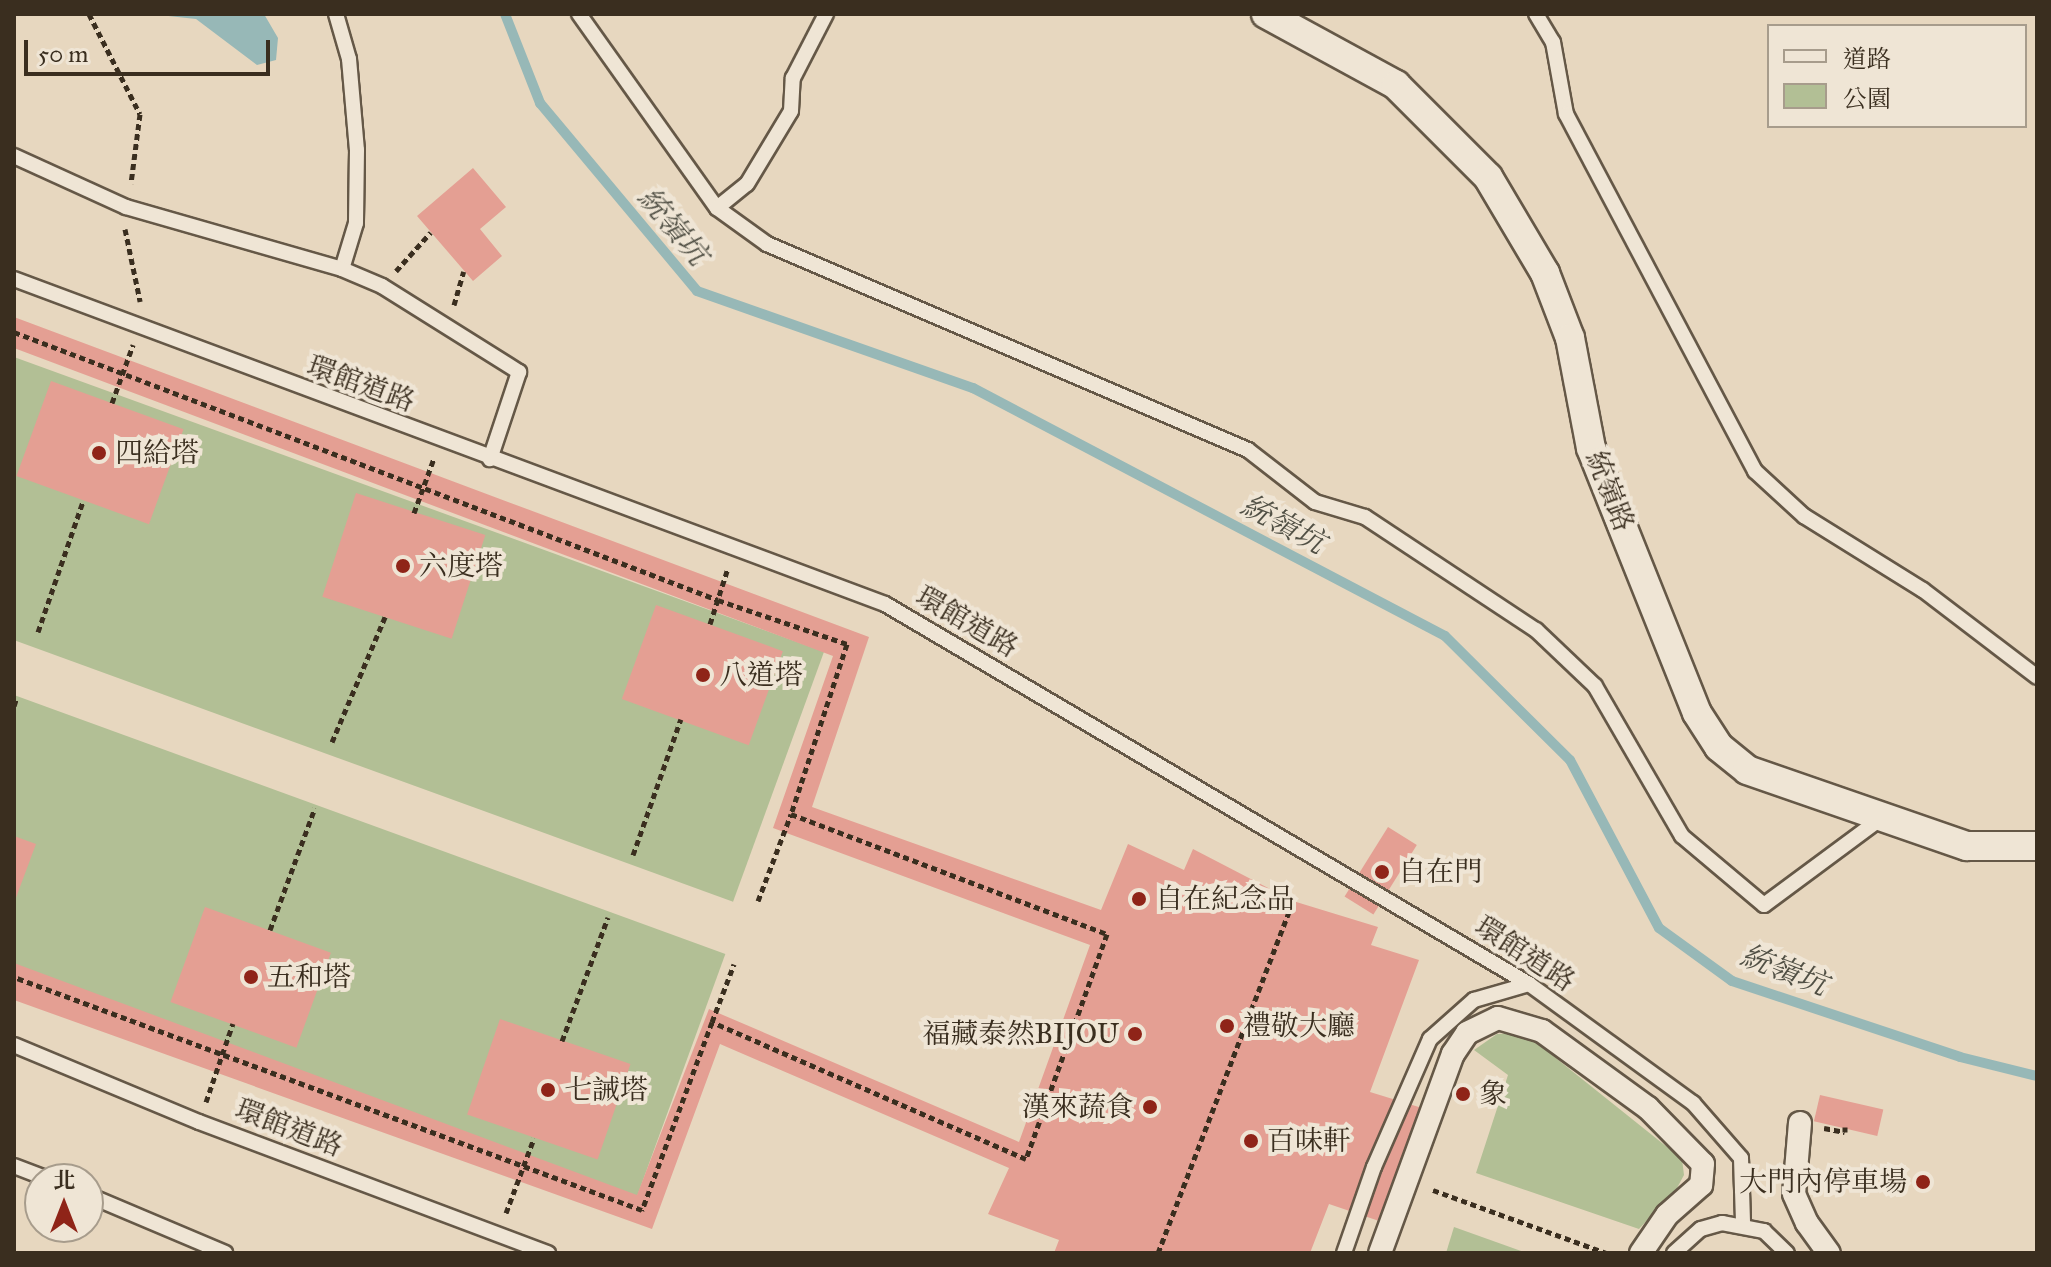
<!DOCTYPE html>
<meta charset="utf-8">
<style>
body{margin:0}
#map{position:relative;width:2051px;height:1267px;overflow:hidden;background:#e7d7bf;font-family:"IM FELL Great Primer","Noto Serif TC",serif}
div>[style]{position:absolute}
.green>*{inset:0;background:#b2bf95;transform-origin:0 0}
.water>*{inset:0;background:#97b8b7}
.stream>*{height:10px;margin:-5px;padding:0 5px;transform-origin:5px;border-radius:5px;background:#97b8b7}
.building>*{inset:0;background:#e49f93;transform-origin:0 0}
.path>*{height:5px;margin-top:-2.5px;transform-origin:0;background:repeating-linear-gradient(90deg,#3a2e1f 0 6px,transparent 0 10px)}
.roads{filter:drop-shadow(2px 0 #655847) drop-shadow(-2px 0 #655847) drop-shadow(0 2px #655847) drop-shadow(0 -2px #655847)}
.service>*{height:14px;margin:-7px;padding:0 7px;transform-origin:7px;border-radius:7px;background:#efe5d5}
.pedestrian>*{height:22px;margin:-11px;padding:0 11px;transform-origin:11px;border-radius:11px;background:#efe5d5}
.minor>*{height:28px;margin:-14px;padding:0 14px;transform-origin:14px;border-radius:14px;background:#efe5d5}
.dots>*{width:22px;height:22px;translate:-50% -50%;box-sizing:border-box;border:4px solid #efe5d5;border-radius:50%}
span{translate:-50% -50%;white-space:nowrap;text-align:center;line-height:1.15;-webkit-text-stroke:8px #efe5d5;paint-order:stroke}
.street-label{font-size:28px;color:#3a2e1f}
.poi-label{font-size:28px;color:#3a2e1f}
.left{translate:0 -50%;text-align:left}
.right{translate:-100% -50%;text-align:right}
.water-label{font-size:30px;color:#515045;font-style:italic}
.frame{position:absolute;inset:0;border:16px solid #3a2e1f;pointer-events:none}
.legend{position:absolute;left:1767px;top:24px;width:260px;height:104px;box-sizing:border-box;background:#efe5d5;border:2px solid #a79c8c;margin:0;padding:10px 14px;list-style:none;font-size:24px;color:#3a2e1f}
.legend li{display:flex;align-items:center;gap:16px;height:40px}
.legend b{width:40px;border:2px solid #a79c8c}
.north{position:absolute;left:24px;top:1163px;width:80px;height:80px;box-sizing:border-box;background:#efe5d5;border:2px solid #a79c8c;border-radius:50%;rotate:0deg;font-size:22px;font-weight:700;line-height:32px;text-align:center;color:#3a2e1f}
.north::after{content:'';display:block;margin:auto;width:28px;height:36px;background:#8f2418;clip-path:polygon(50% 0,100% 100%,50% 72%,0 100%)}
.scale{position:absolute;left:24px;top:40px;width:246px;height:36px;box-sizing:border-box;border:4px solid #3a2e1f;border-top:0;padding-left:10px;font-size:24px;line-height:28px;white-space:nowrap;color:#3a2e1f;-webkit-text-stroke:6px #efe5d5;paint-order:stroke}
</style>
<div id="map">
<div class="green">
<i style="left:14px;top:357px;width:862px;height:266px;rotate:20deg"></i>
<i style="left:14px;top:695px;width:757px;height:262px;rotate:20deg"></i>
<i style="clip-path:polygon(1515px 1033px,1532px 1039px,1682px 1159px,1684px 1175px,1677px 1188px,1639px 1229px,1476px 1173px,1508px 1075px,1474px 1050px,1497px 1034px)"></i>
<i style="clip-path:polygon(1454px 1227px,1527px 1253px,1446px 1253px)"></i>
</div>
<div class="water">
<i style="clip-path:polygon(150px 14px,264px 14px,278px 38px,276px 60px,257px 65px,196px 19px)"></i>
</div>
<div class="stream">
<i style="left:505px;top:14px;width:96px;rotate:68.5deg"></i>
<i style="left:540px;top:103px;width:245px;rotate:50.1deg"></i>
<i style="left:697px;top:291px;width:293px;rotate:19.4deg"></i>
<i style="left:973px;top:388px;width:533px;rotate:27.72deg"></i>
<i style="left:1445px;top:636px;width:176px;rotate:44.8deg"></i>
<i style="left:1570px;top:760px;width:190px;rotate:62.1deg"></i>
<i style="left:1659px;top:928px;width:90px;rotate:36deg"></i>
<i style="left:1732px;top:981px;width:240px;rotate:18.4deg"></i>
<i style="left:1960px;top:1057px;width:79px;rotate:13.9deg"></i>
</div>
<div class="building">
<i style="clip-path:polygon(473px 168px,506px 207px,480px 229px,502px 256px,473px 281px,417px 216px)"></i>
<i style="clip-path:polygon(14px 317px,869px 637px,812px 807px,1101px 910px,1128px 844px,1184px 870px,1193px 849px,1293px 901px,1378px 927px,1371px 945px,1419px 960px,1370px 1092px,1422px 1108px,1382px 1222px,1329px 1204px,1310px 1253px,1054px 1253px,1059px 1240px,988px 1214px,1009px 1168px,720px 1044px,652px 1229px,14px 1000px,14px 963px,637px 1195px,709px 1009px,1019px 1142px,1090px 945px,773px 828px,833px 656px,14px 348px)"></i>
<i style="left:51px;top:381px;width:141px;height:101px;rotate:20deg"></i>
<i style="left:356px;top:493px;width:136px;height:109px;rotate:18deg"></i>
<i style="left:656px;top:605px;width:135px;height:100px;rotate:20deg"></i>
<i style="left:1388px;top:827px;width:34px;height:82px;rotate:32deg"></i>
<i style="clip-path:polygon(14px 836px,36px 844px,14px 903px)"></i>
<i style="left:205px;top:907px;width:134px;height:101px;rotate:20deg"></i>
<i style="left:500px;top:1019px;width:138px;height:101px;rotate:19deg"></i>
<i style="left:1820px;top:1095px;width:65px;height:27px;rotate:13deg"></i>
</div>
<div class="path">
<i style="left:89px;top:14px;width:112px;rotate:63deg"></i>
<i style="left:140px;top:114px;width:70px;rotate:97.4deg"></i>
<i style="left:125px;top:229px;width:74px;rotate:78.2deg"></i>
<i style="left:396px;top:271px;width:52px;rotate:-48.1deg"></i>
<i style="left:454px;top:305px;width:35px;rotate:-74deg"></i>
<i style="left:14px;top:332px;width:753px;rotate:20.84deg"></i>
<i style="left:718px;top:600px;width:136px;rotate:18.8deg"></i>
<i style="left:847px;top:644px;width:179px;rotate:108.2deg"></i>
<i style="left:791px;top:814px;width:338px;rotate:20.8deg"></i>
<i style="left:1107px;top:934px;width:239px;rotate:109.8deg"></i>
<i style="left:1026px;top:1159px;width:343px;rotate:-156.4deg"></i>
<i style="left:712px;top:1022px;width:201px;rotate:110.4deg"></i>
<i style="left:642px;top:1210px;width:670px;rotate:-159.64deg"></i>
<i style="left:112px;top:403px;width:62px;rotate:-70.1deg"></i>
<i style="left:414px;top:513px;width:59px;rotate:-70deg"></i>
<i style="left:710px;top:624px;width:59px;rotate:-72.2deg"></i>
<i style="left:38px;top:632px;width:139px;rotate:-71deg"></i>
<i style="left:14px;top:706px;width:9px;rotate:-72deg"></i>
<i style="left:332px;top:742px;width:136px;rotate:-67deg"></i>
<i style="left:633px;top:855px;width:144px;rotate:-70.6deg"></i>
<i style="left:758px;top:901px;width:93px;rotate:-69.2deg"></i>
<i style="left:270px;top:930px;width:130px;rotate:-69.8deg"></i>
<i style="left:712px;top:1022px;width:62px;rotate:-69.2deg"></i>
<i style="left:562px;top:1041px;width:132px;rotate:-69.6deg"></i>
<i style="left:206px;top:1102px;width:83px;rotate:-71.1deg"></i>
<i style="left:1824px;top:1128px;width:21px;rotate:11deg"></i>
<i style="left:1845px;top:1132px;width:5px;rotate:-90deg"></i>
<i style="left:1433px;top:1190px;width:184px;rotate:20deg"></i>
<i style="left:506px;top:1213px;width:80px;rotate:-69.5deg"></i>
<i style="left:1158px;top:1253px;width:377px;rotate:-69deg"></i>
</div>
<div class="roads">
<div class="service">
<i style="left:336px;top:14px;width:47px;rotate:73.9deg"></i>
<i style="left:349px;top:59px;width:91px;rotate:85deg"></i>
<i style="left:357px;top:150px;width:73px;rotate:90.8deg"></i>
<i style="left:356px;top:223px;width:48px;rotate:106.9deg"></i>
<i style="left:579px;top:14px;width:238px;rotate:54.6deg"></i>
<i style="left:717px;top:208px;width:62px;rotate:35.8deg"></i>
<i style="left:767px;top:244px;width:523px;rotate:23.18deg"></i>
<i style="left:1248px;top:450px;width:85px;rotate:37.8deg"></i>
<i style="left:1315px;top:502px;width:52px;rotate:16.7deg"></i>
<i style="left:1365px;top:517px;width:205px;rotate:33.5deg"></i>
<i style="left:1536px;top:630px;width:81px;rotate:43.5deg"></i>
<i style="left:1595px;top:686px;width:173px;rotate:59.9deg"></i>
<i style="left:1682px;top:836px;width:107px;rotate:40.1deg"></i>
<i style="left:1764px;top:905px;width:148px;rotate:-36.5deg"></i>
<i style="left:1536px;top:14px;width:33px;rotate:59deg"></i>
<i style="left:1553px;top:42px;width:73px;rotate:79.8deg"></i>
<i style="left:1566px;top:114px;width:404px;rotate:62.1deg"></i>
<i style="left:1755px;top:471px;width:67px;rotate:42.6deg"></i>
<i style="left:1804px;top:516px;width:140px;rotate:31.9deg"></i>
<i style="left:1923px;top:590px;width:143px;rotate:37.3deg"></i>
<i style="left:14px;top:156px;width:123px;rotate:24.5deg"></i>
<i style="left:126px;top:207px;width:225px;rotate:16deg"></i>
<i style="left:342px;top:269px;width:43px;rotate:23deg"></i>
<i style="left:382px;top:286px;width:162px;rotate:32.1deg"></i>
<i style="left:519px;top:372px;width:92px;rotate:108.4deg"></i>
<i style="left:717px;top:208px;width:38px;rotate:-39deg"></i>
<i style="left:747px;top:184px;width:85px;rotate:-58.9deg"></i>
<i style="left:791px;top:111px;width:33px;rotate:-87deg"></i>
<i style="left:793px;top:78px;width:72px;rotate:-62.7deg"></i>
<i style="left:14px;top:279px;width:930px;rotate:20.46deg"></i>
<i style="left:885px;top:604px;width:748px;rotate:30.54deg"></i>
<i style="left:1529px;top:984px;width:203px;rotate:36deg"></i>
<i style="left:1693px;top:1103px;width:73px;rotate:48.9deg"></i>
<i style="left:1741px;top:1158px;width:65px;rotate:88.2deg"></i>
<i style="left:14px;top:1045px;width:200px;rotate:22.6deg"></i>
<i style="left:199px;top:1122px;width:373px;rotate:20.6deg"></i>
<i style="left:14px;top:1166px;width:36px;rotate:21deg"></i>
<i style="left:88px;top:1195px;width:149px;rotate:22.9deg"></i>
<i style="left:1344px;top:1253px;width:91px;rotate:-70.8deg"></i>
<i style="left:1374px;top:1167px;width:140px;rotate:-66.4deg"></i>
<i style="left:1430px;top:1039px;width:59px;rotate:-41.6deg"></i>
<i style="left:1474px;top:1000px;width:57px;rotate:-16.2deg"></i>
<i style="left:1674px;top:1253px;width:36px;rotate:-42deg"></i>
<i style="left:1701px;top:1229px;width:22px;rotate:-16deg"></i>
<i style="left:1722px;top:1223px;width:43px;rotate:10.8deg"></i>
<i style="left:1764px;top:1231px;width:32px;rotate:44deg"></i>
</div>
<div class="pedestrian">
<i style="left:1800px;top:1123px;width:71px;rotate:94.8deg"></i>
<i style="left:1794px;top:1194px;width:32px;rotate:66deg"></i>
<i style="left:1807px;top:1223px;width:37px;rotate:54deg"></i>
<i style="left:1380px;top:1253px;width:212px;rotate:-69.9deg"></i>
<i style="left:1453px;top:1054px;width:25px;rotate:-56deg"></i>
<i style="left:1467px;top:1033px;width:34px;rotate:-26deg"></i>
<i style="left:1498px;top:1018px;width:46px;rotate:16.5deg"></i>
<i style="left:1542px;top:1031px;width:131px;rotate:36deg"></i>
<i style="left:1648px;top:1108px;width:78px;rotate:45.5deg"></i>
<i style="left:1703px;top:1164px;width:21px;rotate:95deg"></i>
<i style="left:1701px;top:1185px;width:45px;rotate:138.6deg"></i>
<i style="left:1667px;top:1215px;width:46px;rotate:124.4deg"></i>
</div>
<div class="minor">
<i style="left:1266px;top:14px;width:148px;rotate:28.6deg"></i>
<i style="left:1396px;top:85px;width:130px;rotate:45deg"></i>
<i style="left:1488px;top:177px;width:112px;rotate:59.3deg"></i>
<i style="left:1545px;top:273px;width:70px;rotate:69deg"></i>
<i style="left:1570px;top:338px;width:112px;rotate:79.2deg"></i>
<i style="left:1591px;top:448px;width:285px;rotate:68.2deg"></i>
<i style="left:1697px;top:713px;width:40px;rotate:57.1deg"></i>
<i style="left:1719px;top:747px;width:36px;rotate:39deg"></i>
<i style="left:1747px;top:770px;width:233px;rotate:19.1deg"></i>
<i style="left:1967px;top:846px;width:70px"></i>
</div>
</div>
<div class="dots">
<i style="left:99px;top:453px;background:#8f2418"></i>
<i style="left:403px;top:566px;background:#8f2418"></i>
<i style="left:703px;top:675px;background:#8f2418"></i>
<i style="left:1382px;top:872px;background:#8f2418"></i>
<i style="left:1139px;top:899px;background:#8f2418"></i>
<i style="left:251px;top:977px;background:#8f2418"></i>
<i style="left:1227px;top:1026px;background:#8f2418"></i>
<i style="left:1135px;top:1034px;background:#8f2418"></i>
<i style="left:548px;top:1090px;background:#8f2418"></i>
<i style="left:1463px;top:1094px;background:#8f2418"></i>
<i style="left:1150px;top:1107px;background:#8f2418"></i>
<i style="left:1251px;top:1141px;background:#8f2418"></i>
<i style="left:1923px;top:1182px;background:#8f2418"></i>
</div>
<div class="street-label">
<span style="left:361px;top:384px;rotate:20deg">環館道路</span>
<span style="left:1610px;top:491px;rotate:69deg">統嶺路</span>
<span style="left:967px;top:622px;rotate:30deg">環館道路</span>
<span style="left:1525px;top:954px;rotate:33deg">環館道路</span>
<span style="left:289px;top:1128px;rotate:21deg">環館道路</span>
</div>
<div class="poi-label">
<span class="left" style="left:115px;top:453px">四給塔</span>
<span class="left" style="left:419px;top:566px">六度塔</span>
<span class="left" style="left:719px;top:675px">八道塔</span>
<span class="left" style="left:1398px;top:872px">自在門</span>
<span class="left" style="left:1155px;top:899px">自在紀念品</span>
<span class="left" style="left:267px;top:977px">五和塔</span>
<span class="left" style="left:1243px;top:1026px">禮敬大廳</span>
<span class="right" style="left:1119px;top:1034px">福藏泰然BIJOU</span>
<span class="left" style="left:564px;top:1090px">七誡塔</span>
<span class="left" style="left:1479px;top:1094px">象</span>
<span class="right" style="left:1134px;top:1107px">漢來蔬食</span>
<span class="left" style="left:1267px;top:1141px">百味軒</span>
<span class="right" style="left:1907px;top:1182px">大門內停車場</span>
</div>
<div class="water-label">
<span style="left:673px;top:226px;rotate:50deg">統嶺坑</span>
<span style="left:1283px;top:524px;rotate:28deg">統嶺坑</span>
<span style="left:1784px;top:970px;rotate:21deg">統嶺坑</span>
</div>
<div class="frame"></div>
<ul class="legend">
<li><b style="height:10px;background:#efe5d5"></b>道路</li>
<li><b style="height:22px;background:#b2bf95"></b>公園</li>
</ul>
<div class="north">北</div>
<div class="scale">50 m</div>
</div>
